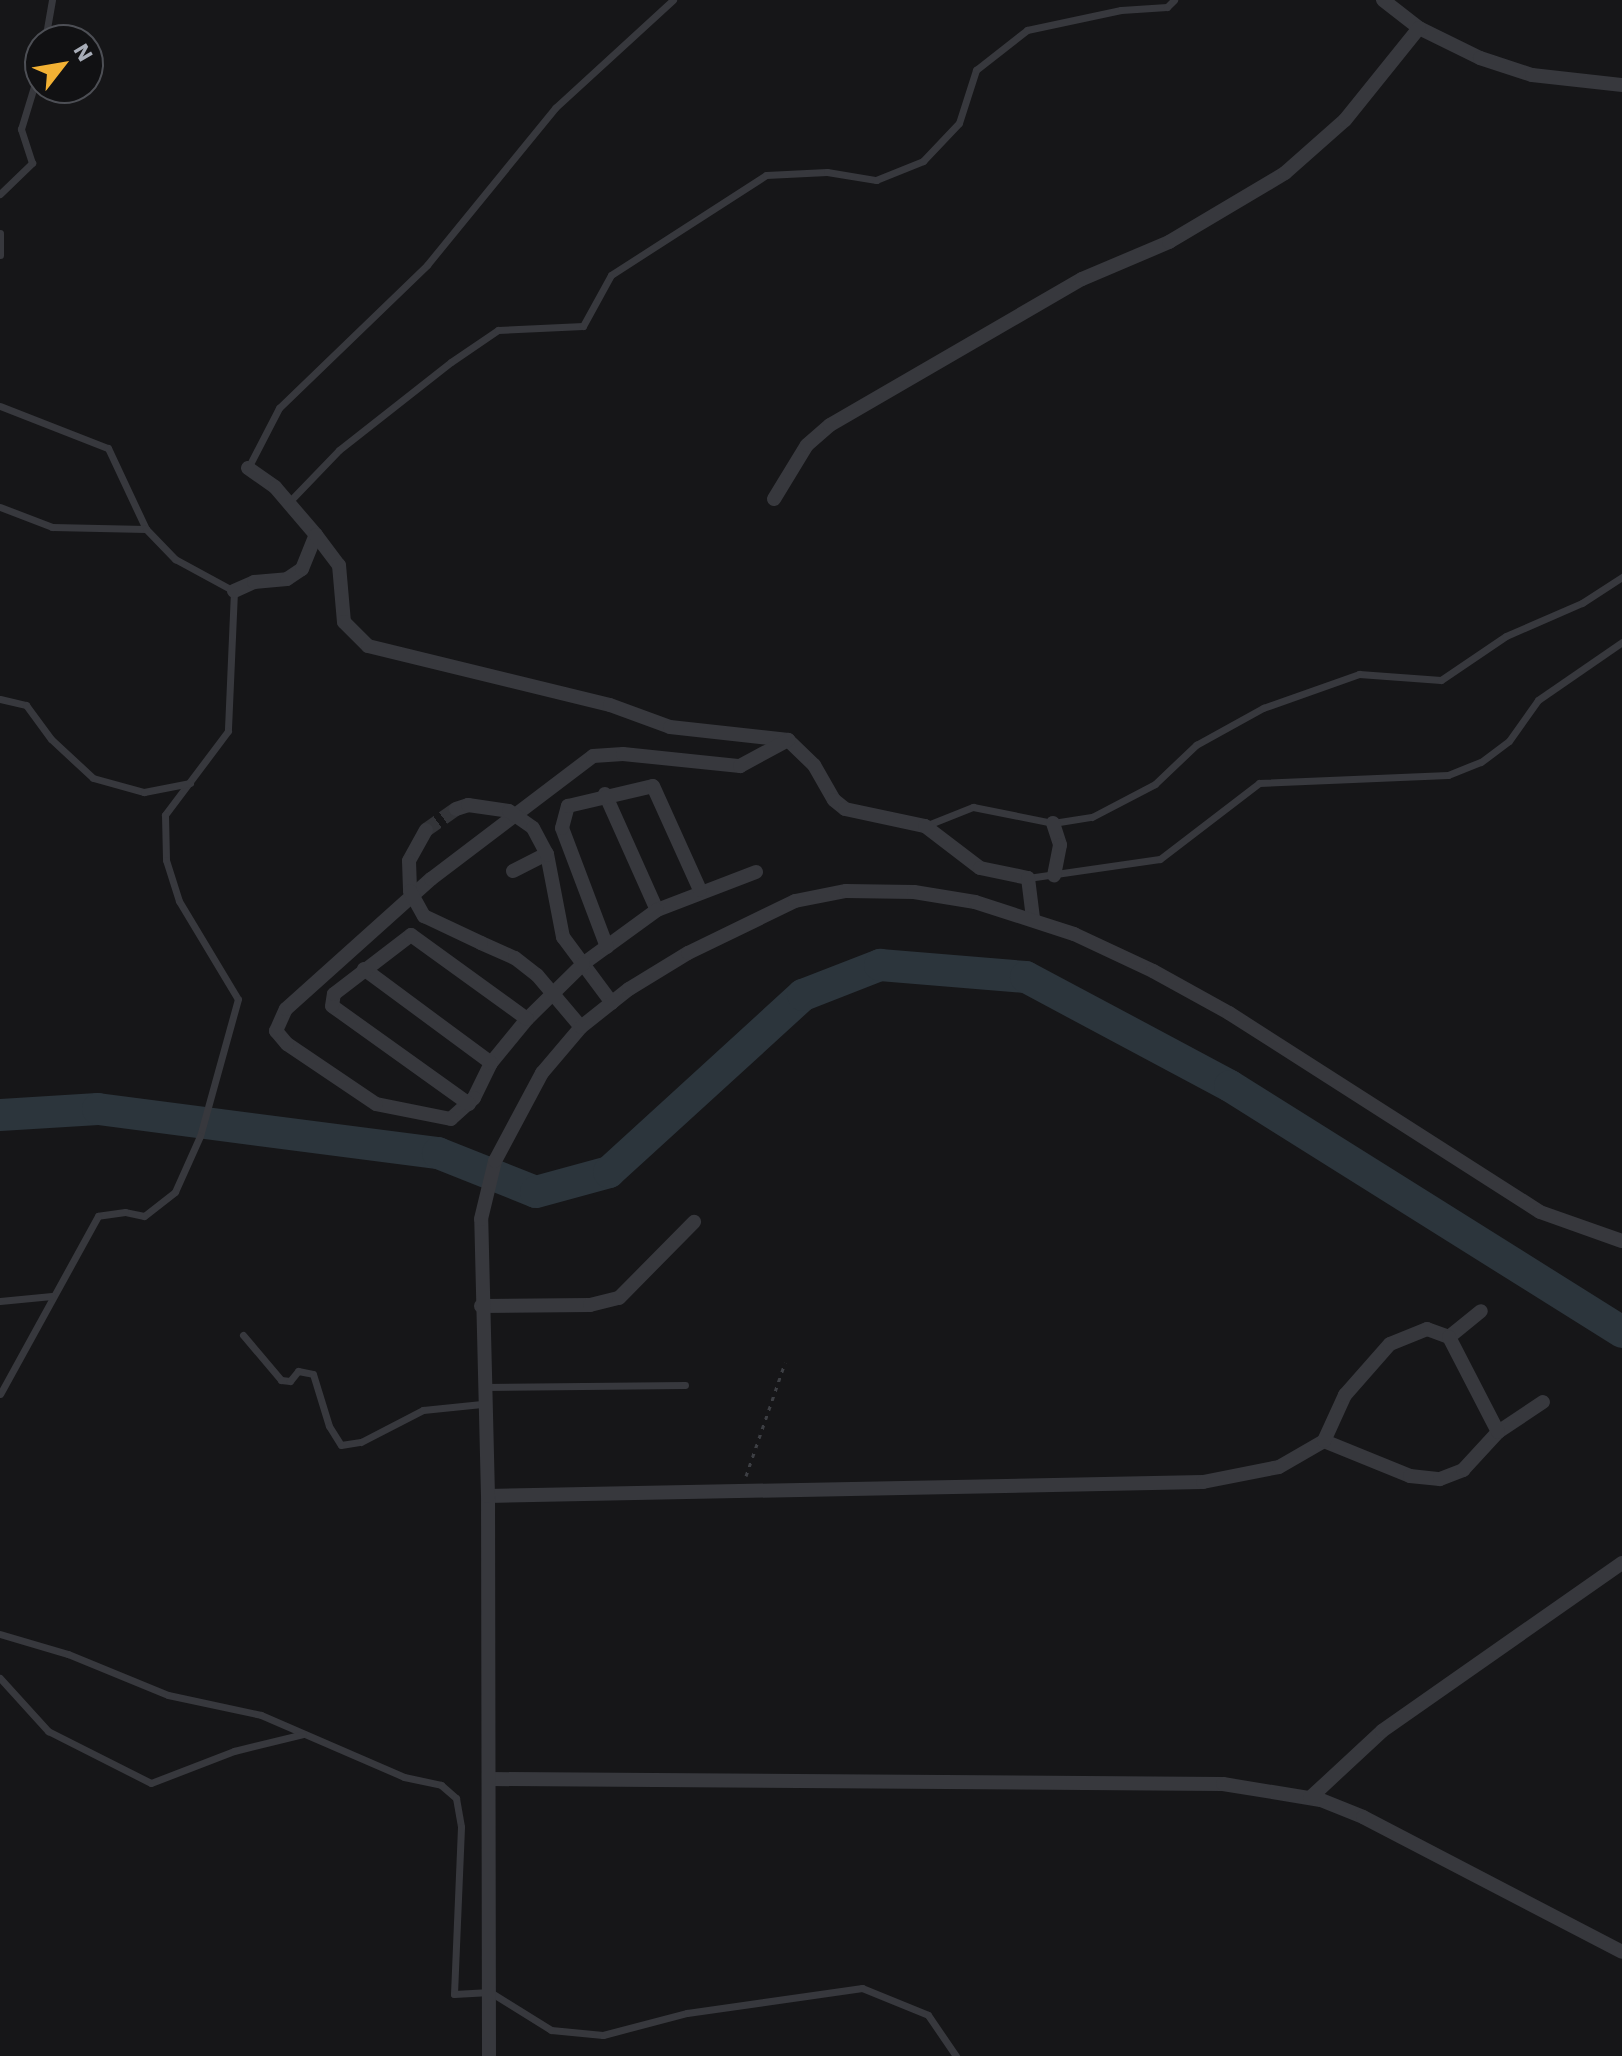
<!DOCTYPE html>
<style>
body{margin:0}
#map{position:relative;width:1622px;height:2056px;overflow:hidden;background:#161618;font-family:"Work Sans",sans-serif}
div>[style]{position:absolute}
.river>*{height:32px;margin:-16px;padding:0 16px;transform-origin:16px;border-radius:16px;background:#2c353c}
.street-tunnel>*{height:14px;margin-top:-7px;transform-origin:0;background:repeating-linear-gradient(90deg,#333438 0 14px,transparent 0 21px)}
.path>*{height:3px;margin-top:-1.5px;transform-origin:0;background:repeating-linear-gradient(90deg,#3d3f44 0 4px,transparent 0 10px)}
.lane>*{height:7px;margin:-3.5px;padding:0 3.5px;transform-origin:3.5px;border-radius:3.5px;background:#37383d}
.street>*{height:14px;margin:-7px;padding:0 7px;transform-origin:7px;border-radius:7px;background:#37383d}
.street-bridge>*{height:14px;margin:-7px;padding:0 7px;transform-origin:7px;border-radius:7px;background:#37383d}
span{translate:-50% -50%;white-space:nowrap;text-align:center;line-height:1.15;-webkit-text-stroke:8px #111113;paint-order:stroke}
.north{position:absolute;left:24px;top:24px;width:80px;height:80px;box-sizing:border-box;background:#111113;border:2px solid #4d4f55;border-radius:50%;rotate:59deg;font-size:22px;font-weight:700;line-height:32px;text-align:center;color:#a8adb8}
.north::after{content:'';display:block;margin:auto;width:28px;height:36px;background:#f2b134;clip-path:polygon(50% 0,100% 100%,50% 72%,0 100%)}
</style>
<div id="map">
<div class="river">
<i style="left:0;top:1115px;width:98px;rotate:-3.5deg"></i>
<i style="left:98px;top:1109px;width:343px;rotate:7.4deg"></i>
<i style="left:438px;top:1153px;width:105px;rotate:21.7deg"></i>
<i style="left:536px;top:1192px;width:76px;rotate:-15.3deg"></i>
<i style="left:609px;top:1172px;width:263px;rotate:-42.4deg"></i>
<i style="left:803px;top:995px;width:83px;rotate:-21.3deg"></i>
<i style="left:880px;top:965px;width:146px;rotate:4.7deg"></i>
<i style="left:1026px;top:977px;width:231px;rotate:28.1deg"></i>
<i style="left:1230px;top:1086px;width:463px;rotate:32.1deg"></i>
</div>
<div class="street-tunnel">
<i style="left:426px;top:830px;width:37px;rotate:-35deg"></i>
</div>
<div class="path">
<i style="left:746px;top:1476px;width:120px;rotate:-71deg"></i>
</div>
<div class="lane">
<i style="left:45px;top:40px;width:41px;rotate:-80.1deg"></i>
<i style="left:0;top:194px;width:45px;rotate:-44.1deg"></i>
<i style="left:32px;top:163px;width:36px;rotate:-108deg"></i>
<i style="left:21px;top:129px;width:65px;rotate:-73deg"></i>
<i style="left:0;top:233px;width:22px;rotate:90deg"></i>
<i style="left:0;top:406px;width:116px;rotate:21.3deg"></i>
<i style="left:108px;top:448px;width:89px;rotate:64.9deg"></i>
<i style="left:248px;top:468px;width:68px;rotate:-62.7deg"></i>
<i style="left:279px;top:408px;width:206px;rotate:-44deg"></i>
<i style="left:427px;top:265px;width:203px;rotate:-50.8deg"></i>
<i style="left:555px;top:108px;width:160px;rotate:-42.5deg"></i>
<i style="left:289px;top:502px;width:72px;rotate:-46.1deg"></i>
<i style="left:339px;top:450px;width:142px;rotate:-38.2deg"></i>
<i style="left:451px;top:362px;width:57px;rotate:-34.2deg"></i>
<i style="left:498px;top:330px;width:85px;rotate:-2.7deg"></i>
<i style="left:583px;top:326px;width:58px;rotate:-61.2deg"></i>
<i style="left:611px;top:275px;width:184px;rotate:-32.8deg"></i>
<i style="left:766px;top:175px;width:61px;rotate:-2.8deg"></i>
<i style="left:827px;top:172px;width:50px;rotate:9.3deg"></i>
<i style="left:876px;top:180px;width:51px;rotate:-22deg"></i>
<i style="left:923px;top:161px;width:52px;rotate:-46.5deg"></i>
<i style="left:959px;top:123px;width:56px;rotate:-72.2deg"></i>
<i style="left:976px;top:70px;width:65px;rotate:-38.1deg"></i>
<i style="left:1027px;top:30px;width:96px;rotate:-12deg"></i>
<i style="left:1121px;top:10px;width:46px;rotate:-3.7deg"></i>
<i style="left:1167px;top:7px;width:10px;rotate:-45deg"></i>
<i style="left:0;top:507px;width:56px;rotate:21deg"></i>
<i style="left:52px;top:527px;width:94px;rotate:1.2deg"></i>
<i style="left:146px;top:529px;width:42px;rotate:46deg"></i>
<i style="left:175px;top:559px;width:67px;rotate:28.5deg"></i>
<i style="left:234px;top:591px;width:140px;rotate:92.5deg"></i>
<i style="left:228px;top:731px;width:105px;rotate:126.9deg"></i>
<i style="left:165px;top:815px;width:45px;rotate:88.7deg"></i>
<i style="left:166px;top:860px;width:43px;rotate:72.4deg"></i>
<i style="left:179px;top:901px;width:114px;rotate:59deg"></i>
<i style="left:238px;top:999px;width:142px;rotate:105.5deg"></i>
<i style="left:200px;top:1136px;width:61px;rotate:114.1deg"></i>
<i style="left:175px;top:1192px;width:39px;rotate:142deg"></i>
<i style="left:144px;top:1216px;width:19px;rotate:-168deg"></i>
<i style="left:125px;top:1212px;width:27px;rotate:172deg"></i>
<i style="left:98px;top:1216px;width:203px;rotate:118.8deg"></i>
<i style="left:0;top:699px;width:27px;rotate:13deg"></i>
<i style="left:26px;top:705px;width:42px;rotate:53.7deg"></i>
<i style="left:51px;top:739px;width:57px;rotate:42.9deg"></i>
<i style="left:93px;top:778px;width:53px;rotate:15.4deg"></i>
<i style="left:144px;top:792px;width:47px;rotate:-11.1deg"></i>
<i style="left:925px;top:826px;width:52px;rotate:-21.6deg"></i>
<i style="left:973px;top:807px;width:82px;rotate:11.3deg"></i>
<i style="left:1053px;top:823px;width:39px;rotate:-9deg"></i>
<i style="left:1092px;top:817px;width:71px;rotate:-27.6deg"></i>
<i style="left:1155px;top:784px;width:57px;rotate:-43.6deg"></i>
<i style="left:1196px;top:745px;width:77px;rotate:-28.9deg"></i>
<i style="left:1263px;top:708px;width:102px;rotate:-19.5deg"></i>
<i style="left:1359px;top:674px;width:82px;rotate:4.2deg"></i>
<i style="left:1441px;top:680px;width:78px;rotate:-34.1deg"></i>
<i style="left:1506px;top:636px;width:83px;rotate:-23.5deg"></i>
<i style="left:1582px;top:603px;width:48px;rotate:-33deg"></i>
<i style="left:1028px;top:878px;width:133px;rotate:-8.2deg"></i>
<i style="left:1160px;top:859px;width:125px;rotate:-37.5deg"></i>
<i style="left:1259px;top:783px;width:189px;rotate:-2.4deg"></i>
<i style="left:1448px;top:775px;width:35px;rotate:-22deg"></i>
<i style="left:1481px;top:762px;width:35px;rotate:-37deg"></i>
<i style="left:1509px;top:741px;width:50px;rotate:-54.7deg"></i>
<i style="left:1538px;top:700px;width:102px;rotate:-34.6deg"></i>
<i style="left:0;top:1301px;width:52px;rotate:-5.5deg"></i>
<i style="left:243px;top:1335px;width:59px;rotate:49.8deg"></i>
<i style="left:281px;top:1380px;width:9px;rotate:6deg"></i>
<i style="left:290px;top:1381px;width:13px;rotate:-51deg"></i>
<i style="left:298px;top:1371px;width:15px;rotate:11deg"></i>
<i style="left:313px;top:1374px;width:54px;rotate:72.9deg"></i>
<i style="left:329px;top:1426px;width:22px;rotate:58deg"></i>
<i style="left:341px;top:1445px;width:20px;rotate:-9deg"></i>
<i style="left:361px;top:1442px;width:70px;rotate:-27.3deg"></i>
<i style="left:423px;top:1410px;width:59px;rotate:-5.8deg"></i>
<i style="left:484px;top:1387px;width:201px;rotate:-0.6deg"></i>
<i style="left:0;top:1634px;width:71px;rotate:16.4deg"></i>
<i style="left:68px;top:1654px;width:108px;rotate:22.3deg"></i>
<i style="left:168px;top:1695px;width:95px;rotate:12.1deg"></i>
<i style="left:261px;top:1715px;width:156px;rotate:23.4deg"></i>
<i style="left:404px;top:1777px;width:38px;rotate:12deg"></i>
<i style="left:441px;top:1785px;width:20px;rotate:41deg"></i>
<i style="left:456px;top:1798px;width:29px;rotate:80deg"></i>
<i style="left:461px;top:1827px;width:167px;rotate:92.4deg"></i>
<i style="left:454px;top:1994px;width:36px;rotate:-3deg"></i>
<i style="left:490px;top:1992px;width:72px;rotate:31.9deg"></i>
<i style="left:551px;top:2030px;width:52px;rotate:5.5deg"></i>
<i style="left:603px;top:2035px;width:87px;rotate:-14.7deg"></i>
<i style="left:687px;top:2013px;width:177px;rotate:-8.1deg"></i>
<i style="left:862px;top:1988px;width:71px;rotate:22.2deg"></i>
<i style="left:928px;top:2015px;width:50px;rotate:55.7deg"></i>
<i style="left:0;top:1678px;width:72px;rotate:47.8deg"></i>
<i style="left:48px;top:1731px;width:115px;rotate:26.8deg"></i>
<i style="left:151px;top:1783px;width:89px;rotate:-21.1deg"></i>
<i style="left:234px;top:1751px;width:71px;rotate:-13.8deg"></i>
</div>
<div class="street">
<i style="left:1383px;top:0;width:46px;rotate:37.9deg"></i>
<i style="left:1419px;top:28px;width:68px;rotate:26.2deg"></i>
<i style="left:1480px;top:58px;width:55px;rotate:18.1deg"></i>
<i style="left:1532px;top:75px;width:91px;rotate:6.3deg"></i>
<i style="left:248px;top:468px;width:33px;rotate:35deg"></i>
<i style="left:275px;top:487px;width:63px;rotate:49.5deg"></i>
<i style="left:774px;top:499px;width:63px;rotate:-58.6deg"></i>
<i style="left:807px;top:445px;width:30px;rotate:-41deg"></i>
<i style="left:830px;top:425px;width:291px;rotate:-30.1deg"></i>
<i style="left:1082px;top:279px;width:95px;rotate:-23deg"></i>
<i style="left:1169px;top:242px;width:135px;rotate:-30.7deg"></i>
<i style="left:1285px;top:173px;width:80px;rotate:-41.5deg"></i>
<i style="left:1345px;top:120px;width:118px;rotate:-51.2deg"></i>
<i style="left:234px;top:591px;width:22px;rotate:-24deg"></i>
<i style="left:254px;top:582px;width:33px;rotate:-5deg"></i>
<i style="left:287px;top:579px;width:18px;rotate:-34deg"></i>
<i style="left:302px;top:569px;width:37px;rotate:-68deg"></i>
<i style="left:316px;top:535px;width:38px;rotate:53deg"></i>
<i style="left:339px;top:565px;width:57px;rotate:85deg"></i>
<i style="left:344px;top:622px;width:34px;rotate:45deg"></i>
<i style="left:368px;top:646px;width:249px;rotate:13.7deg"></i>
<i style="left:610px;top:705px;width:64px;rotate:20.1deg"></i>
<i style="left:670px;top:727px;width:119px;rotate:6.3deg"></i>
<i style="left:788px;top:740px;width:36px;rotate:44deg"></i>
<i style="left:814px;top:765px;width:40px;rotate:60.3deg"></i>
<i style="left:834px;top:800px;width:14px;rotate:39deg"></i>
<i style="left:845px;top:809px;width:82px;rotate:12deg"></i>
<i style="left:925px;top:826px;width:69px;rotate:37.4deg"></i>
<i style="left:980px;top:868px;width:49px;rotate:11.8deg"></i>
<i style="left:1028px;top:878px;width:40px;rotate:82.9deg"></i>
<i style="left:605px;top:794px;width:127px;rotate:65.9deg"></i>
<i style="left:1053px;top:823px;width:23px;rotate:72deg"></i>
<i style="left:1060px;top:845px;width:31px;rotate:101deg"></i>
<i style="left:513px;top:871px;width:38px;rotate:-27deg"></i>
<i style="left:547px;top:854px;width:85px;rotate:79.1deg"></i>
<i style="left:563px;top:937px;width:82px;rotate:53.4deg"></i>
<i style="left:756px;top:872px;width:106px;rotate:159deg"></i>
<i style="left:657px;top:910px;width:92px;rotate:143.9deg"></i>
<i style="left:583px;top:964px;width:78px;rotate:135.5deg"></i>
<i style="left:527px;top:1019px;width:57px;rotate:129.3deg"></i>
<i style="left:491px;top:1063px;width:39px;rotate:116deg"></i>
<i style="left:474px;top:1098px;width:31px;rotate:138deg"></i>
<i style="left:451px;top:1119px;width:76px;rotate:-168.7deg"></i>
<i style="left:376px;top:1104px;width:107px;rotate:-146deg"></i>
<i style="left:287px;top:1044px;width:17px;rotate:-130deg"></i>
<i style="left:276px;top:1031px;width:24px;rotate:-66deg"></i>
<i style="left:286px;top:1009px;width:195px;rotate:-41.9deg"></i>
<i style="left:431px;top:879px;width:203px;rotate:-37.2deg"></i>
<i style="left:593px;top:756px;width:30px;rotate:-4deg"></i>
<i style="left:623px;top:754px;width:118px;rotate:5.9deg"></i>
<i style="left:740px;top:766px;width:55px;rotate:-28.4deg"></i>
<i style="left:481px;top:943px;width:37px;rotate:24deg"></i>
<i style="left:515px;top:958px;width:28px;rotate:38deg"></i>
<i style="left:537px;top:975px;width:68px;rotate:49.8deg"></i>
<i style="left:607px;top:947px;width:127px;rotate:-110.7deg"></i>
<i style="left:562px;top:828px;width:23px;rotate:-75deg"></i>
<i style="left:568px;top:806px;width:87px;rotate:-13.2deg"></i>
<i style="left:653px;top:786px;width:114px;rotate:65.7deg"></i>
<i style="left:364px;top:969px;width:158px;rotate:36.5deg"></i>
<i style="left:469px;top:1104px;width:168px;rotate:-144.4deg"></i>
<i style="left:332px;top:1006px;width:12px;rotate:-81deg"></i>
<i style="left:334px;top:994px;width:97px;rotate:-37.5deg"></i>
<i style="left:411px;top:935px;width:143px;rotate:35.9deg"></i>
<i style="left:481px;top:1306px;width:109px;rotate:-0.5deg"></i>
<i style="left:590px;top:1305px;width:30px;rotate:-14deg"></i>
<i style="left:619px;top:1298px;width:107px;rotate:-45.4deg"></i>
<i style="left:1449px;top:1337px;width:41px;rotate:-39.1deg"></i>
<i style="left:1324px;top:1441px;width:93px;rotate:22.1deg"></i>
<i style="left:1410px;top:1476px;width:30px;rotate:6deg"></i>
<i style="left:1440px;top:1479px;width:25px;rotate:-21deg"></i>
<i style="left:1463px;top:1470px;width:52px;rotate:-47.4deg"></i>
<i style="left:1498px;top:1432px;width:54px;rotate:-33.7deg"></i>
<i style="left:488px;top:1496px;width:715px;rotate:-1.12deg"></i>
<i style="left:1203px;top:1482px;width:77px;rotate:-11.2deg"></i>
<i style="left:1279px;top:1467px;width:52px;rotate:-30deg"></i>
<i style="left:1324px;top:1441px;width:51px;rotate:-65.5deg"></i>
<i style="left:1345px;top:1395px;width:68px;rotate:-48.6deg"></i>
<i style="left:1390px;top:1344px;width:40px;rotate:-22deg"></i>
<i style="left:1427px;top:1329px;width:23px;rotate:20deg"></i>
<i style="left:1449px;top:1337px;width:107px;rotate:62.7deg"></i>
<i style="left:490px;top:1779px;width:733px;rotate:0.39deg"></i>
<i style="left:1223px;top:1784px;width:99px;rotate:9.3deg"></i>
<i style="left:1321px;top:1800px;width:45px;rotate:22deg"></i>
<i style="left:1363px;top:1817px;width:292px;rotate:27.5deg"></i>
<i style="left:1310px;top:1798px;width:98px;rotate:-42.9deg"></i>
<i style="left:1382px;top:1731px;width:293px;rotate:-35deg"></i>
<i style="left:489px;top:2056px;width:560px;rotate:-90.1deg"></i>
<i style="left:488px;top:1496px;width:277px;rotate:-91.4deg"></i>
<i style="left:481px;top:1219px;width:60px;rotate:-76.4deg"></i>
<i style="left:495px;top:1161px;width:100px;rotate:-61.9deg"></i>
<i style="left:542px;top:1073px;width:60px;rotate:-49.7deg"></i>
<i style="left:581px;top:1027px;width:61px;rotate:-38.4deg"></i>
<i style="left:629px;top:989px;width:69px;rotate:-31.4deg"></i>
<i style="left:688px;top:953px;width:119px;rotate:-25.9deg"></i>
<i style="left:795px;top:901px;width:52px;rotate:-11.1deg"></i>
<i style="left:846px;top:891px;width:68px;rotate:0.8deg"></i>
<i style="left:914px;top:892px;width:62px;rotate:9.3deg"></i>
<i style="left:975px;top:902px;width:104px;rotate:17.9deg"></i>
<i style="left:1074px;top:934px;width:87px;rotate:25.1deg"></i>
<i style="left:1153px;top:971px;width:87px;rotate:28.9deg"></i>
<i style="left:1229px;top:1013px;width:369px;rotate:32.6deg"></i>
<i style="left:1540px;top:1212px;width:87px;rotate:19.5deg"></i>
</div>
<div class="street-bridge">
<i style="left:456px;top:809px;width:13px;rotate:-18deg"></i>
<i style="left:468px;top:805px;width:41px;rotate:8.3deg"></i>
<i style="left:509px;top:811px;width:29px;rotate:35deg"></i>
<i style="left:533px;top:828px;width:30px;rotate:62deg"></i>
<i style="left:426px;top:830px;width:35px;rotate:119deg"></i>
<i style="left:409px;top:861px;width:30px;rotate:88deg"></i>
<i style="left:410px;top:891px;width:29px;rotate:61deg"></i>
<i style="left:424px;top:916px;width:63px;rotate:25.3deg"></i>
</div>
<div class="north">N</div>
</div>
